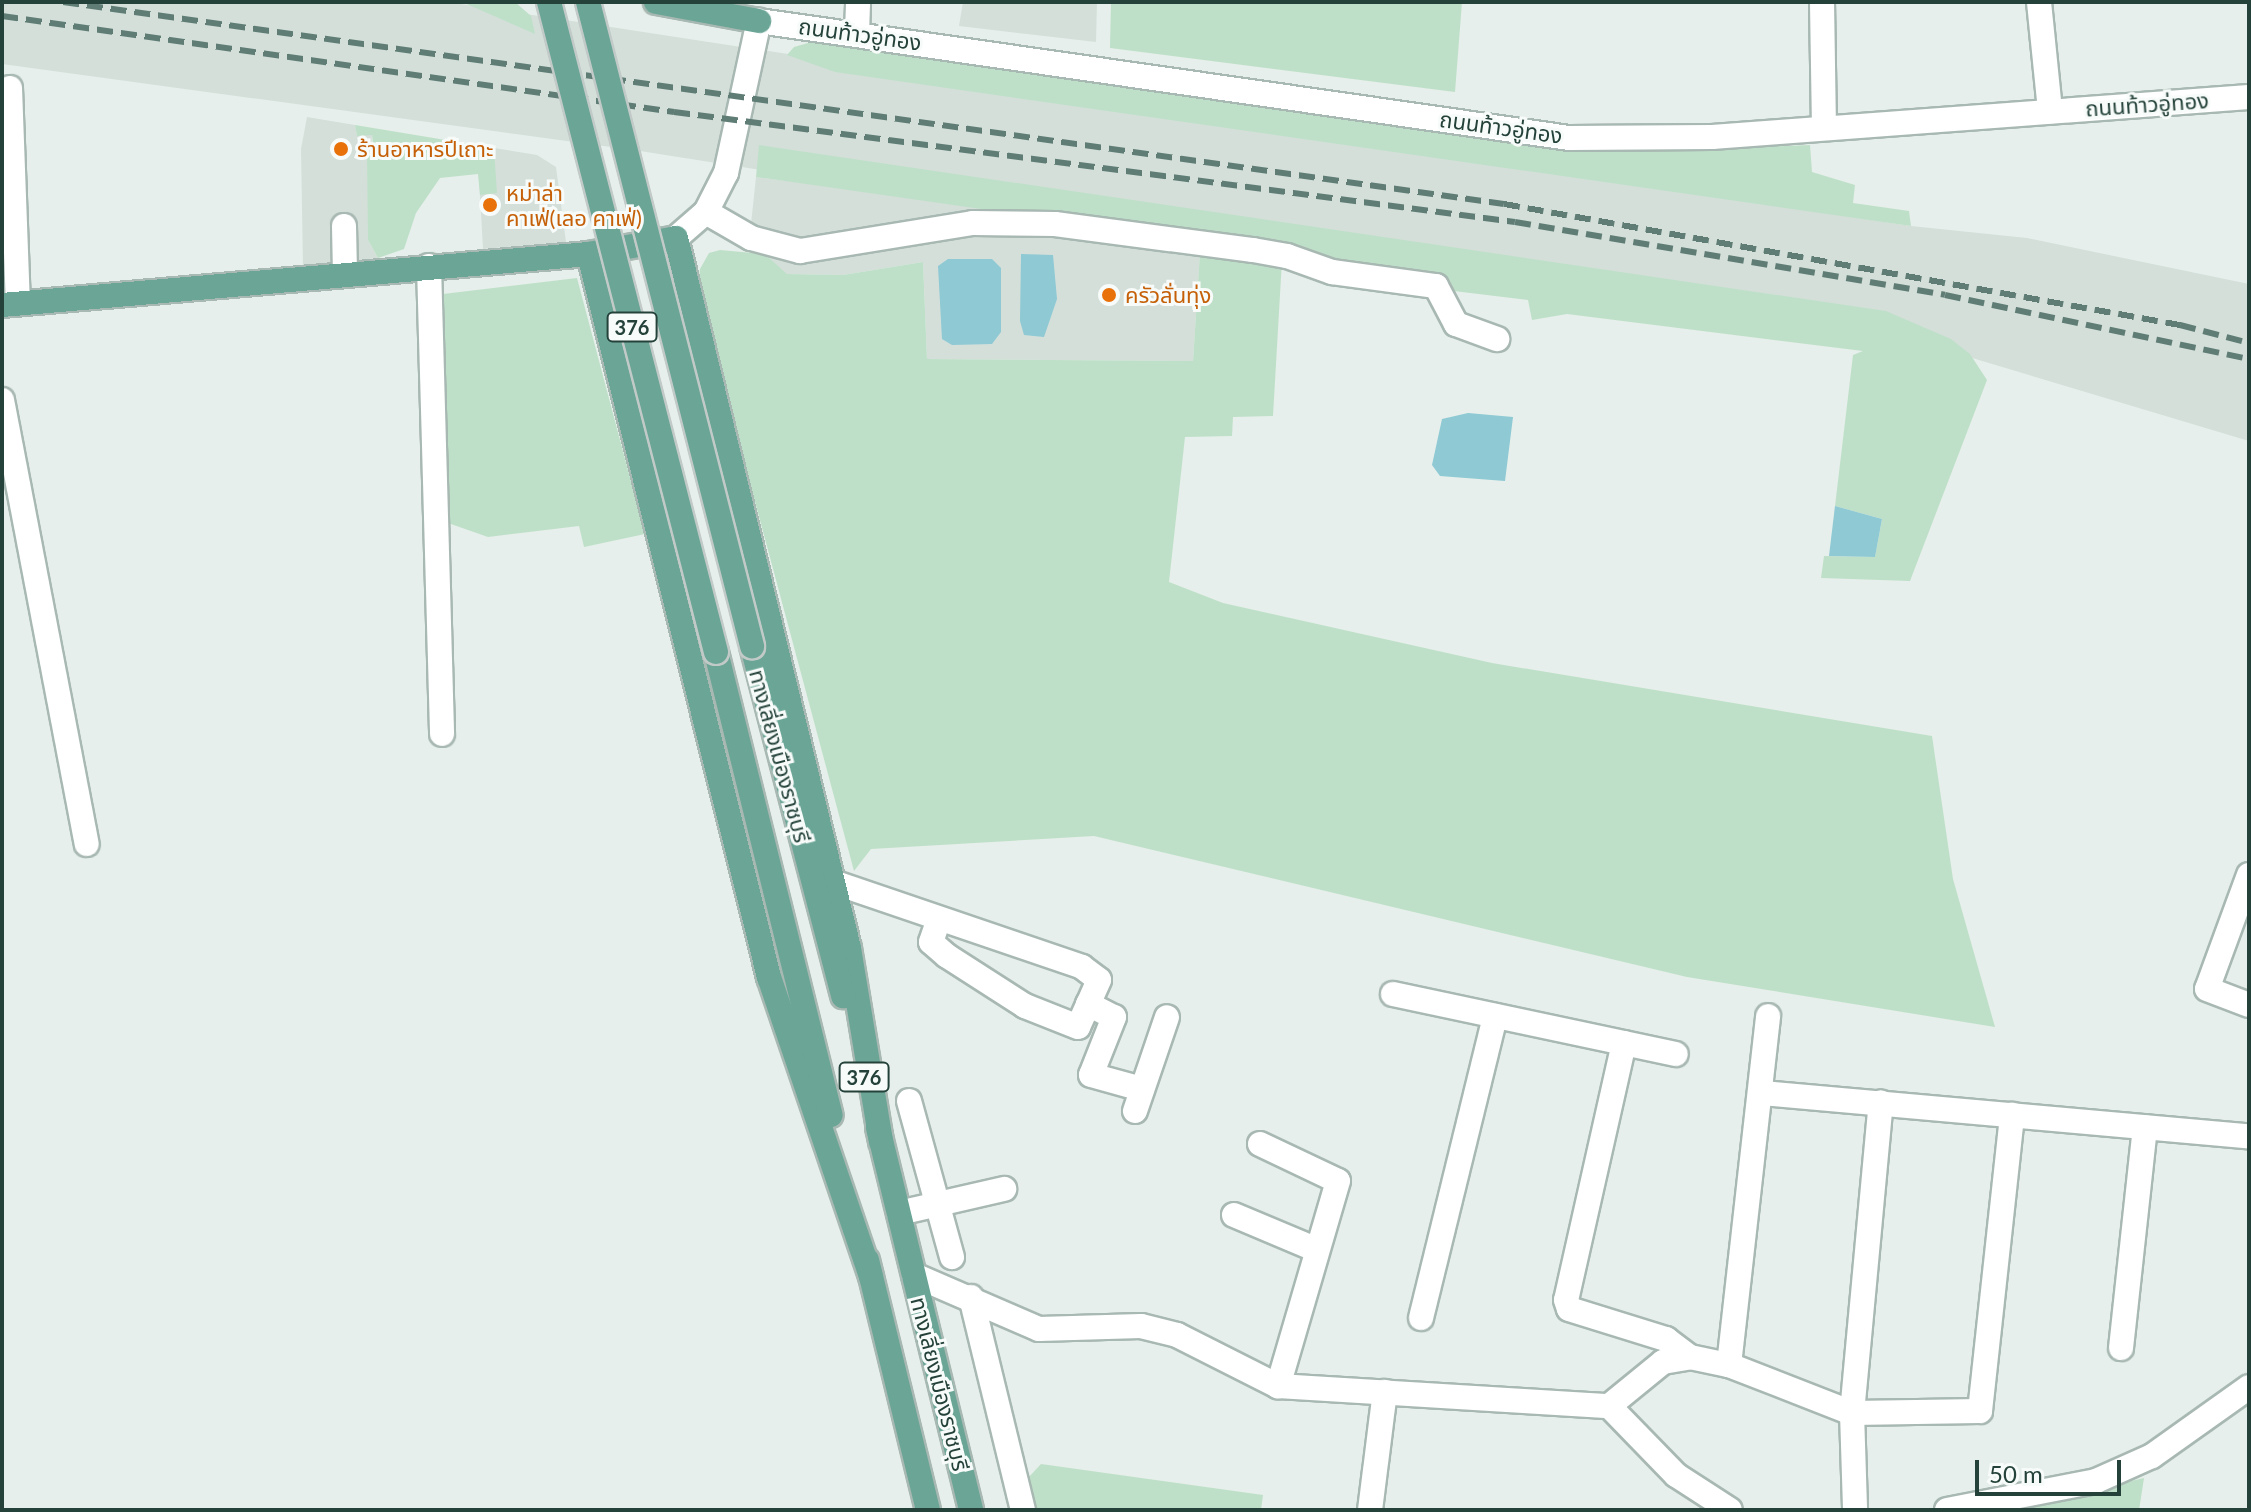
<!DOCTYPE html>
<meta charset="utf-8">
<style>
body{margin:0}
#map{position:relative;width:2251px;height:1512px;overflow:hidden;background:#e6efeb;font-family:Lato,"Noto Sans Thai",sans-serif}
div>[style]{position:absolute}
.built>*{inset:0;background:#d4dfda}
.green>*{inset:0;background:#bfe0c8}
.water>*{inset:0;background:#8ec9d4}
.roads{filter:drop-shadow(2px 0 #a8b8b2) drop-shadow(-2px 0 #a8b8b2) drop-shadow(0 2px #a8b8b2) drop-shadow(0 -2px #a8b8b2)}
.minor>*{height:24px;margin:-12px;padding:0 12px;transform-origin:12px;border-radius:12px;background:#fff}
.major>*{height:24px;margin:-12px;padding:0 12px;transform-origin:12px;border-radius:12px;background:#6aa596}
.rail>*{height:6px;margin-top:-3px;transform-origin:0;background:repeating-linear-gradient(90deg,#5f7d75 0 16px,transparent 0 24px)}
.bridges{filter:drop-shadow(2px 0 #c2cac8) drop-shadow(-2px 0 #c2cac8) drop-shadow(0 2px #c2cac8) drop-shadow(0 -2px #c2cac8)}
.major-bridge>*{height:24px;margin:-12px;padding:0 12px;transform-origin:12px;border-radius:12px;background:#6aa596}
.dots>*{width:22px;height:22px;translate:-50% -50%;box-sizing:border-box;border:4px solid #f7fbf9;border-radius:50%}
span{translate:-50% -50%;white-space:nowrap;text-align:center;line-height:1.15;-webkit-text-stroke:6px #f7fbf9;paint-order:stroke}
.shield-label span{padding:2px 6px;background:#f7fbf9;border:2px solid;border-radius:6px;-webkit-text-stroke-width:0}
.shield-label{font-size:20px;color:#24423a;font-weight:700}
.street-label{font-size:22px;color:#24423a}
.food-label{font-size:22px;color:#c56008}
.left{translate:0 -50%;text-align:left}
.frame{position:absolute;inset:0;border:4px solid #24423a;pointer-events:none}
.scale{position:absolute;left:1975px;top:1460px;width:146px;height:36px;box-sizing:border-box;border:4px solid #24423a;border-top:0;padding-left:10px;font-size:24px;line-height:28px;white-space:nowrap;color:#24423a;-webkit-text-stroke:6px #f7fbf9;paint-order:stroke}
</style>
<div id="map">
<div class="built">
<i style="clip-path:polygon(2px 2px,448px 2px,1911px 226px,2027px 238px,2249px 284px,2249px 441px,1929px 345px,1200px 252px,1193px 361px,927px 359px,923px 262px,843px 275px,786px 274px,766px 255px,748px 252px,756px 177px,1023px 211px,640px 151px,2px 64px)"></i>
<i style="clip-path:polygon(963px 2px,1097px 2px,1096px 42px,959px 26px)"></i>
<i style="clip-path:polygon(307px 117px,355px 125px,357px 135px,372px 134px,368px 240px,378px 258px,303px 267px,301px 149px)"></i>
<i style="clip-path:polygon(494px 148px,537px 155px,556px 167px,566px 242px,483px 249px,478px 160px,493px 159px)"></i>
</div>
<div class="green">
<i style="clip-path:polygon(462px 2px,515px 2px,531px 16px,535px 34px)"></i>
<i style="clip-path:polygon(1111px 2px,1462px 2px,1455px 92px,1110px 48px)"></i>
<i style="clip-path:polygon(815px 41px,1536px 146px,1612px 152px,1810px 145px,1812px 172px,1855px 185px,1853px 203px,1909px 211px,1911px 226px,835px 72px,787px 55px,794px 47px)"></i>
<i style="clip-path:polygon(355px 125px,494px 148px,497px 193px,480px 195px,478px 174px,440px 178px,416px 213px,404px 249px,378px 258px,368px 240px,367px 156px,374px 154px,372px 135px,357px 136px)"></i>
<i style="clip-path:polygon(759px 145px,1886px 311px,1951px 339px,1970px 354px,1987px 380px,1910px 581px,1821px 578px,1824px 556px,1875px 557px,1882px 519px,1835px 506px,1853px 355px,1863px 351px,1567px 314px,1532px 320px,1528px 300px,1429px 288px,1427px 299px,1313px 279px,1318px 257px,756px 177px)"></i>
<i style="clip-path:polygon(720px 250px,765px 254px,787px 274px,843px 275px,923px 262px,927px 359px,1193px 361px,1200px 252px,1282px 260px,1273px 416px,1233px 417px,1232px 436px,1185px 437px,1169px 582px,1223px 603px,1492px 663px,1932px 736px,1953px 879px,1995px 1027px,1687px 977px,1094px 836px,871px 849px,854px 871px,698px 289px,700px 269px,709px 253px)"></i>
<i style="clip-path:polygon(577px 278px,645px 534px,584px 547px,579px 526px,488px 537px,448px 523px,443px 294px)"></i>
<i style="clip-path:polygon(1041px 1464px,1263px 1495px,1261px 1510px,1029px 1510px,1027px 1479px)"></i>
<i style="clip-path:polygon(2144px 1478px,2139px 1510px,2006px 1510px)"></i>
</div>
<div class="water">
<i style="clip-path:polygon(1021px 254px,1053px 255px,1057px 299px,1044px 337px,1024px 335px,1020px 321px)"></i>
<i style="clip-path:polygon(948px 259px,992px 259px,1001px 268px,1001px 332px,992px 344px,952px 345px,942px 339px,938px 266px)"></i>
<i style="clip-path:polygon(1468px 413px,1513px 417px,1505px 481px,1440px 476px,1432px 465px,1442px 419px)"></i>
<i style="clip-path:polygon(1835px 506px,1882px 519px,1875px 557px,1829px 556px)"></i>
</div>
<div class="roads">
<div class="minor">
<i style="left:1822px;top:2px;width:126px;rotate:89.1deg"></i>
<i style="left:2039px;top:2px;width:110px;rotate:84.2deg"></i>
<i style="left:857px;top:33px;width:31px;rotate:-88deg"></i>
<i style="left:10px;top:88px;width:215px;rotate:87.9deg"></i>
<i style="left:706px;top:212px;width:52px;rotate:30deg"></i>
<i style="left:751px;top:238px;width:51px;rotate:14.9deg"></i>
<i style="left:800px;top:251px;width:175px;rotate:-9.2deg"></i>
<i style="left:973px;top:223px;width:82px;rotate:0.7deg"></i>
<i style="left:1055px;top:224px;width:200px;rotate:7.5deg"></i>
<i style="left:1253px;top:250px;width:35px;rotate:10deg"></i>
<i style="left:1287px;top:256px;width:48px;rotate:19.6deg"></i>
<i style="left:1332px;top:272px;width:105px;rotate:7.7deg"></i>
<i style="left:1436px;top:286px;width:43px;rotate:62.2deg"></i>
<i style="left:1456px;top:324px;width:44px;rotate:20.1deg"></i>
<i style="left:344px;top:226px;width:47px;rotate:88.8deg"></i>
<i style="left:676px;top:238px;width:40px;rotate:-41deg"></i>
<i style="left:706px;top:212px;width:44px;rotate:-62.9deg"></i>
<i style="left:726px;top:173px;width:156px;rotate:-77.8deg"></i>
<i style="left:759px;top:21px;width:818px;rotate:8.22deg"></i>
<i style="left:1569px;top:138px;width:143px;rotate:-0.4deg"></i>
<i style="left:1712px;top:137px;width:538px;rotate:-4.26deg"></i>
<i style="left:429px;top:266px;width:468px;rotate:88.4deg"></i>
<i style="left:2px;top:400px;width:452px;rotate:79.2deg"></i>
<i style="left:2249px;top:875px;width:121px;rotate:110.2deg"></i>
<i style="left:2207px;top:989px;width:45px;rotate:20.9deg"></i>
<i style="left:833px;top:882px;width:263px;rotate:18.8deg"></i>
<i style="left:1082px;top:967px;width:21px;rotate:37deg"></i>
<i style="left:1099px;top:980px;width:51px;rotate:114.1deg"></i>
<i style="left:1078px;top:1027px;width:57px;rotate:-158.4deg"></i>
<i style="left:1025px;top:1006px;width:93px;rotate:-147.3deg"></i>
<i style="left:947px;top:956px;width:21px;rotate:-139deg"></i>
<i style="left:931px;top:942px;width:24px;rotate:-71deg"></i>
<i style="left:1393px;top:994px;width:289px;rotate:12deg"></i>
<i style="left:1088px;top:1004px;width:29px;rotate:27deg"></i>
<i style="left:1114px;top:1017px;width:62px;rotate:111.6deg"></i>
<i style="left:1091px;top:1075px;width:53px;rotate:15.4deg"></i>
<i style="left:1624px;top:1043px;width:263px;rotate:102.7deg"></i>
<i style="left:1566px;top:1300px;width:9px;rotate:72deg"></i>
<i style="left:1569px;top:1309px;width:102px;rotate:17.2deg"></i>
<i style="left:1666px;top:1339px;width:30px;rotate:37deg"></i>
<i style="left:1763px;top:1093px;width:488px;rotate:5.1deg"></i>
<i style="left:909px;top:1101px;width:162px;rotate:74.6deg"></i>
<i style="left:1135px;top:1111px;width:99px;rotate:-71.2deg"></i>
<i style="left:1260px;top:1144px;width:86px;rotate:25.4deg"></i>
<i style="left:1338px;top:1181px;width:214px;rotate:106.3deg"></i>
<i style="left:899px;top:1213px;width:108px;rotate:-12.9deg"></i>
<i style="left:1234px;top:1215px;width:88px;rotate:22.8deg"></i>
<i style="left:914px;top:1275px;width:136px;rotate:23.4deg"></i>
<i style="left:1039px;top:1329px;width:102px;rotate:-1.7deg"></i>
<i style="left:1141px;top:1326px;width:37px;rotate:14deg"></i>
<i style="left:1177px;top:1335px;width:113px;rotate:26.8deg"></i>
<i style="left:1278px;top:1386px;width:332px;rotate:3.5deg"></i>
<i style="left:1609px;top:1406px;width:70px;rotate:-39.2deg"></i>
<i style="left:1663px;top:1362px;width:27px;rotate:-10deg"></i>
<i style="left:1690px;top:1357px;width:40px;rotate:12deg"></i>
<i style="left:1729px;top:1365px;width:132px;rotate:21.3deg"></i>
<i style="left:1852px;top:1413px;width:128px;rotate:-0.9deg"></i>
<i style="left:1980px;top:1411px;width:298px;rotate:-83.8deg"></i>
<i style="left:971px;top:1297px;width:219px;rotate:76.3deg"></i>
<i style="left:1421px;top:1318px;width:311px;rotate:-76.2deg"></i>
<i style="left:2121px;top:1348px;width:222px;rotate:-83.8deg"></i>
<i style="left:1729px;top:1365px;width:351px;rotate:-83.6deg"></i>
<i style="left:1609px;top:1406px;width:96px;rotate:45.8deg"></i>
<i style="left:1676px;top:1475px;width:64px;rotate:32.9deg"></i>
<i style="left:1855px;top:1508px;width:95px;rotate:-91.8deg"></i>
<i style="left:1852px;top:1413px;width:312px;rotate:-84.7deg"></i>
<i style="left:1370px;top:1510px;width:119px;rotate:-82.8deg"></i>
<i style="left:1947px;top:1510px;width:152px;rotate:-11deg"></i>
<i style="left:2096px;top:1481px;width:61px;rotate:-24.1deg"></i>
<i style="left:2152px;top:1456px;width:119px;rotate:-35.4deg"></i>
</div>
<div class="major">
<i style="left:656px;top:2px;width:105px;rotate:10.5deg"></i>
<i style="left:589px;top:254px;width:745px;rotate:76.02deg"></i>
<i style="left:769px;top:977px;width:316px;rotate:71.2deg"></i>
<i style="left:2px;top:305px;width:589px;rotate:-4.97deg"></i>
<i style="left:589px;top:254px;width:88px;rotate:-10.4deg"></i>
<i style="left:676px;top:238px;width:731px;rotate:76.31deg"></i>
<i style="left:849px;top:948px;width:196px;rotate:80.6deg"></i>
<i style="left:752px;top:646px;width:362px;rotate:75.4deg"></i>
<i style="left:716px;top:652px;width:477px;rotate:76.1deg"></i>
<i style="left:878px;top:1128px;width:393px;rotate:76.3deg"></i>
<i style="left:867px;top:1260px;width:257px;rotate:76.3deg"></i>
</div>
</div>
<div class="rail">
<i style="left:63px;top:2px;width:1455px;rotate:7.98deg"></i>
<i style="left:1504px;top:204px;width:687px;rotate:10.15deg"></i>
<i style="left:2180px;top:325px;width:71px;rotate:14.6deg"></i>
<i style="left:2px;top:16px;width:679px;rotate:8.13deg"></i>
<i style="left:674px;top:112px;width:848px;rotate:7.45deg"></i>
<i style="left:1515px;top:222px;width:436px;rotate:9.6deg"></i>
<i style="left:1945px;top:295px;width:311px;rotate:11.9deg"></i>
</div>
<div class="bridges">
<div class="major-bridge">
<i style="left:549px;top:2px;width:671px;rotate:75.59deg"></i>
<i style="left:588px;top:2px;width:665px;rotate:75.71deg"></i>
</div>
</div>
<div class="dots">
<i style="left:341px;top:149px;background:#e8710a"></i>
<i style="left:490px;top:205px;background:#e8710a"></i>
<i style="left:1109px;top:295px;background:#e8710a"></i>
</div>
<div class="shield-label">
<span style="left:632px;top:327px">376</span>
<span style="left:864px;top:1077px">376</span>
</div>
<div class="street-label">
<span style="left:860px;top:34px;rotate:8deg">ถนนท้าวอู่ทอง</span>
<span style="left:2147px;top:104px;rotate:-4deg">ถนนท้าวอู่ทอง</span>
<span style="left:1501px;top:127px;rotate:8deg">ถนนท้าวอู่ทอง</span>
<span style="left:780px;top:756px;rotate:75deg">ทางเลี่ยงเมืองราชบุรี</span>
<span style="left:940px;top:1384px;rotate:76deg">ทางเลี่ยงเมืองราชบุรี</span>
</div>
<div class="food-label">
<span class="left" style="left:357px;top:149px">ร้านอาหารปีเถาะ</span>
<span class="left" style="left:506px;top:205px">หม่าล่า<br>คาเฟ่(เลอ คาเฟ่)</span>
<span class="left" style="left:1125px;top:295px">ครัวลั่นทุ่ง</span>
</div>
<div class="frame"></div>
<div class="scale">50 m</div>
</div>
